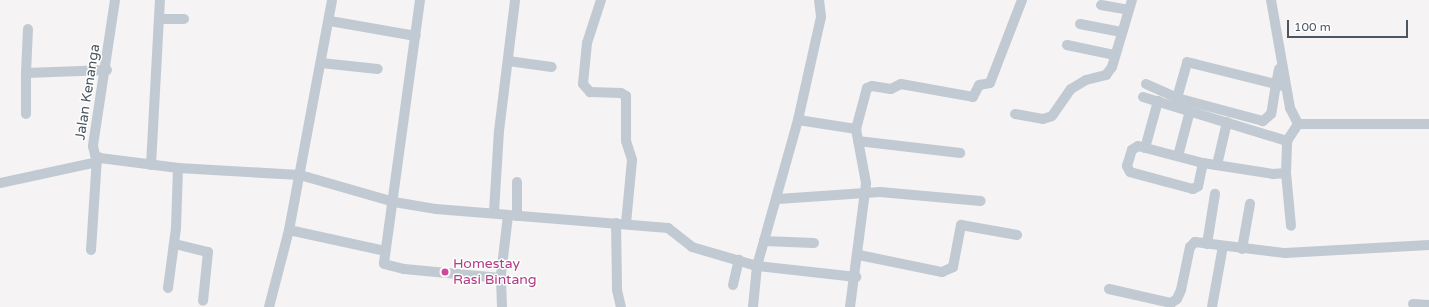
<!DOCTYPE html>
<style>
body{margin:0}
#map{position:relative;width:1429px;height:307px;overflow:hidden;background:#f5f3f3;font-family:"Varela Round",sans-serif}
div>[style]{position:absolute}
.minor>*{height:10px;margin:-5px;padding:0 5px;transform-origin:5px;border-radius:5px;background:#c1cad2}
.dots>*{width:11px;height:11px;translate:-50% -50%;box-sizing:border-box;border:2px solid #fff;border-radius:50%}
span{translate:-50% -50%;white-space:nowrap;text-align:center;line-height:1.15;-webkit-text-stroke:3px #fff;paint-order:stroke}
.street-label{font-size:14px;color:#4a5661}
.hotel-label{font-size:14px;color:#b23c85}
.left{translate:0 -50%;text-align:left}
.scale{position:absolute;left:1287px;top:20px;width:121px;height:18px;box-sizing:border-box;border:2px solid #4a5661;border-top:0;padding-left:5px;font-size:12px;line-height:14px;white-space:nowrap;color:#4a5661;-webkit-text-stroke:3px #fff;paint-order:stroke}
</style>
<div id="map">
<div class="minor">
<i style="left:115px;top:0;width:148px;rotate:98.6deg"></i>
<i style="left:93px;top:146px;width:9px;rotate:77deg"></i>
<i style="left:95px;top:155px;width:6px;rotate:31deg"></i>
<i style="left:100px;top:158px;width:79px;rotate:7.3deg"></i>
<i style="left:178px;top:168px;width:122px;rotate:3.3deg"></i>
<i style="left:300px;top:175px;width:98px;rotate:16deg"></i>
<i style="left:394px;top:202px;width:43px;rotate:9.5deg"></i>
<i style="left:436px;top:209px;width:233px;rotate:4.7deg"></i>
<i style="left:668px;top:228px;width:31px;rotate:38deg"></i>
<i style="left:692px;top:247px;width:68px;rotate:16.3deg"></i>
<i style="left:757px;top:266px;width:41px;rotate:95.6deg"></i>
<i style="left:420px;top:0;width:266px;rotate:97.8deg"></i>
<i style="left:384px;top:264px;width:21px;rotate:14deg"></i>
<i style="left:404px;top:269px;width:97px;rotate:5.3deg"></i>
<i style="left:601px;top:0;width:45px;rotate:108deg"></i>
<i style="left:587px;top:43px;width:41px;rotate:95.6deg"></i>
<i style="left:583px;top:84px;width:11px;rotate:49deg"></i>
<i style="left:590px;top:92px;width:31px;rotate:2deg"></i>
<i style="left:621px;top:93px;width:6px;rotate:31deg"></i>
<i style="left:626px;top:96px;width:45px;rotate:90deg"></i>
<i style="left:626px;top:141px;width:20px;rotate:72deg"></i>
<i style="left:632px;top:160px;width:63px;rotate:95.4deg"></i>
<i style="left:819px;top:0;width:17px;rotate:83deg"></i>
<i style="left:821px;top:17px;width:106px;rotate:102.6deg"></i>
<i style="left:798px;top:120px;width:152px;rotate:105.7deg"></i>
<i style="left:757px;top:266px;width:100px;rotate:6.3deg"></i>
<i style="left:1271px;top:0;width:110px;rotate:80deg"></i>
<i style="left:1290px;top:108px;width:18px;rotate:63deg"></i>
<i style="left:1298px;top:124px;width:131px"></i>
<i style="left:1101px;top:5px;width:28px;rotate:10deg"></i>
<i style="left:159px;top:19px;width:25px"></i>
<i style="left:330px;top:21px;width:87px;rotate:9.9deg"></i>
<i style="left:1080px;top:24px;width:42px;rotate:11deg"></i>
<i style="left:28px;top:29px;width:44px;rotate:92.6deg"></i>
<i style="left:26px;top:73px;width:81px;rotate:-2.1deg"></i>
<i style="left:1067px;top:45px;width:49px;rotate:11.8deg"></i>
<i style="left:508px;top:61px;width:44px;rotate:7.8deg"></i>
<i style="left:321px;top:63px;width:57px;rotate:6deg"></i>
<i style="left:1279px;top:69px;width:15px;rotate:101deg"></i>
<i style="left:1276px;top:84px;width:30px;rotate:99deg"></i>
<i style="left:1271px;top:114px;width:11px;rotate:139deg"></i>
<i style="left:1263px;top:121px;width:89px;rotate:-165deg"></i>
<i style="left:1177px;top:98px;width:37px;rotate:-74deg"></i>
<i style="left:1187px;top:62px;width:8px;rotate:14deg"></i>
<i style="left:1195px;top:64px;width:83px;rotate:13.9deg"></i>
<i style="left:1276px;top:84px;width:10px;rotate:17deg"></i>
<i style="left:26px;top:73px;width:41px;rotate:90deg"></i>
<i style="left:1146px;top:84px;width:34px;rotate:24deg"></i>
<i style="left:1143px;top:97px;width:151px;rotate:17deg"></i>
<i style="left:1287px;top:141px;width:20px;rotate:-57deg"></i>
<i style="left:1015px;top:114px;width:28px;rotate:10deg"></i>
<i style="left:1043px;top:119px;width:9px;rotate:-18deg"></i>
<i style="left:1052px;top:116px;width:33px;rotate:-55deg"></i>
<i style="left:1071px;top:89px;width:17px;rotate:-31deg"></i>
<i style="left:1086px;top:80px;width:21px;rotate:-14deg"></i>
<i style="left:1106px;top:75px;width:10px;rotate:-53deg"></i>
<i style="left:1112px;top:67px;width:70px;rotate:-73.4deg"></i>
<i style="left:798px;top:120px;width:59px;rotate:8.8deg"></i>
<i style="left:858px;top:141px;width:103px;rotate:6.7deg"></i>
<i style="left:1145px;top:148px;width:49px;rotate:-74.5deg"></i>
<i style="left:1178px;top:156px;width:47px;rotate:-75.1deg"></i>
<i style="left:1203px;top:163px;width:24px;rotate:102deg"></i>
<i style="left:1198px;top:186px;width:6px;rotate:149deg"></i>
<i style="left:1193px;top:189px;width:65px;rotate:-164.9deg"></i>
<i style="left:1130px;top:172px;width:7px;rotate:-117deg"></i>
<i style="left:1127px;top:166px;width:17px;rotate:-73deg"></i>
<i style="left:1132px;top:150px;width:7px;rotate:-34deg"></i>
<i style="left:1138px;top:146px;width:67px;rotate:14.7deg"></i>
<i style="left:1203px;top:163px;width:71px;rotate:8.9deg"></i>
<i style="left:1273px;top:174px;width:13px;rotate:-4deg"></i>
<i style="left:1286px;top:173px;width:32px;rotate:-88deg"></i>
<i style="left:151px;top:165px;width:165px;rotate:-86.9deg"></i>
<i style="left:1217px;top:165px;width:44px;rotate:-76.9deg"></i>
<i style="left:1286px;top:173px;width:53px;rotate:84.6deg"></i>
<i style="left:517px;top:182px;width:34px;rotate:90deg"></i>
<i style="left:0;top:183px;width:99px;rotate:-12.2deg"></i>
<i style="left:778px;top:199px;width:102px;rotate:-3.9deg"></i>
<i style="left:880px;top:192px;width:101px;rotate:5.1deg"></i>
<i style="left:494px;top:212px;width:81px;rotate:-86.5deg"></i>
<i style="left:499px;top:131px;width:132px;rotate:-83deg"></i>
<i style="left:616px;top:223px;width:67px;rotate:89.1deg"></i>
<i style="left:617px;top:290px;width:17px;rotate:77deg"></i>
<i style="left:289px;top:230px;width:98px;rotate:12.3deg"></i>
<i style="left:764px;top:241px;width:50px;rotate:2.3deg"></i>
<i style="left:175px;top:244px;width:34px;rotate:14deg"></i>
<i style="left:208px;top:252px;width:49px;rotate:95.8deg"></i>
<i style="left:1207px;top:244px;width:51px;rotate:-80.9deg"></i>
<i style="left:1242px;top:249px;width:46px;rotate:-79.9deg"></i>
<i style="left:91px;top:250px;width:93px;rotate:-86.3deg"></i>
<i style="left:859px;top:255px;width:85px;rotate:11.6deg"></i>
<i style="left:942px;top:272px;width:12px;rotate:-24deg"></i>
<i style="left:953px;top:267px;width:43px;rotate:-79.2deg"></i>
<i style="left:961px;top:225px;width:57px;rotate:10.1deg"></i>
<i style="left:733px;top:285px;width:26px;rotate:-77deg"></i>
<i style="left:168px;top:288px;width:61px;rotate:-82.4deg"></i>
<i style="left:176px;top:228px;width:60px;rotate:-88.1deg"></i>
<i style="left:1109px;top:289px;width:64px;rotate:12.7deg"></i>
<i style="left:1171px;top:303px;width:7px;rotate:-34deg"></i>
<i style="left:1177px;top:299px;width:10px;rotate:-66deg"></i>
<i style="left:1181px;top:290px;width:44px;rotate:-78.2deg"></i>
<i style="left:1190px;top:247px;width:7px;rotate:-45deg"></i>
<i style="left:1195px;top:242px;width:91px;rotate:7deg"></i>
<i style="left:1285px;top:253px;width:144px;rotate:-3.2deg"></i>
<i style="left:1413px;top:304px;width:16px;rotate:4deg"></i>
<i style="left:269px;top:307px;width:80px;rotate:-75.4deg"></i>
<i style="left:289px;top:230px;width:234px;rotate:-79.4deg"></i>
<i style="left:502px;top:307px;width:32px;rotate:-92deg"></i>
<i style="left:501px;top:275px;width:60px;rotate:-83.3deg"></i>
<i style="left:850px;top:307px;width:125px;rotate:-82.6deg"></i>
<i style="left:866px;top:183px;width:55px;rotate:-100.5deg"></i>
<i style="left:856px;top:129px;width:42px;rotate:-75deg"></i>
<i style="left:867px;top:88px;width:5px;rotate:-22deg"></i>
<i style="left:872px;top:86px;width:19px;rotate:9deg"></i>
<i style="left:891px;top:89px;width:11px;rotate:-27deg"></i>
<i style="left:901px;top:84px;width:73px;rotate:10.2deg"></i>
<i style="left:973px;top:97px;width:13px;rotate:-63deg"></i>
<i style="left:979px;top:85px;width:11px;rotate:-10deg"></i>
<i style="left:990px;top:83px;width:89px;rotate:-68.9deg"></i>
<i style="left:1212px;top:307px;width:62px;rotate:-79.8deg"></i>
</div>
<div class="dots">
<i style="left:445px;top:272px;background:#d1479c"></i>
</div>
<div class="street-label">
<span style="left:88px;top:92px;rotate:-81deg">Jalan Kenanga</span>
</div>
<div class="hotel-label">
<span class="left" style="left:453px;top:272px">Homestay<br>Rasi Bintang</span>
</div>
<div class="scale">100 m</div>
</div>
